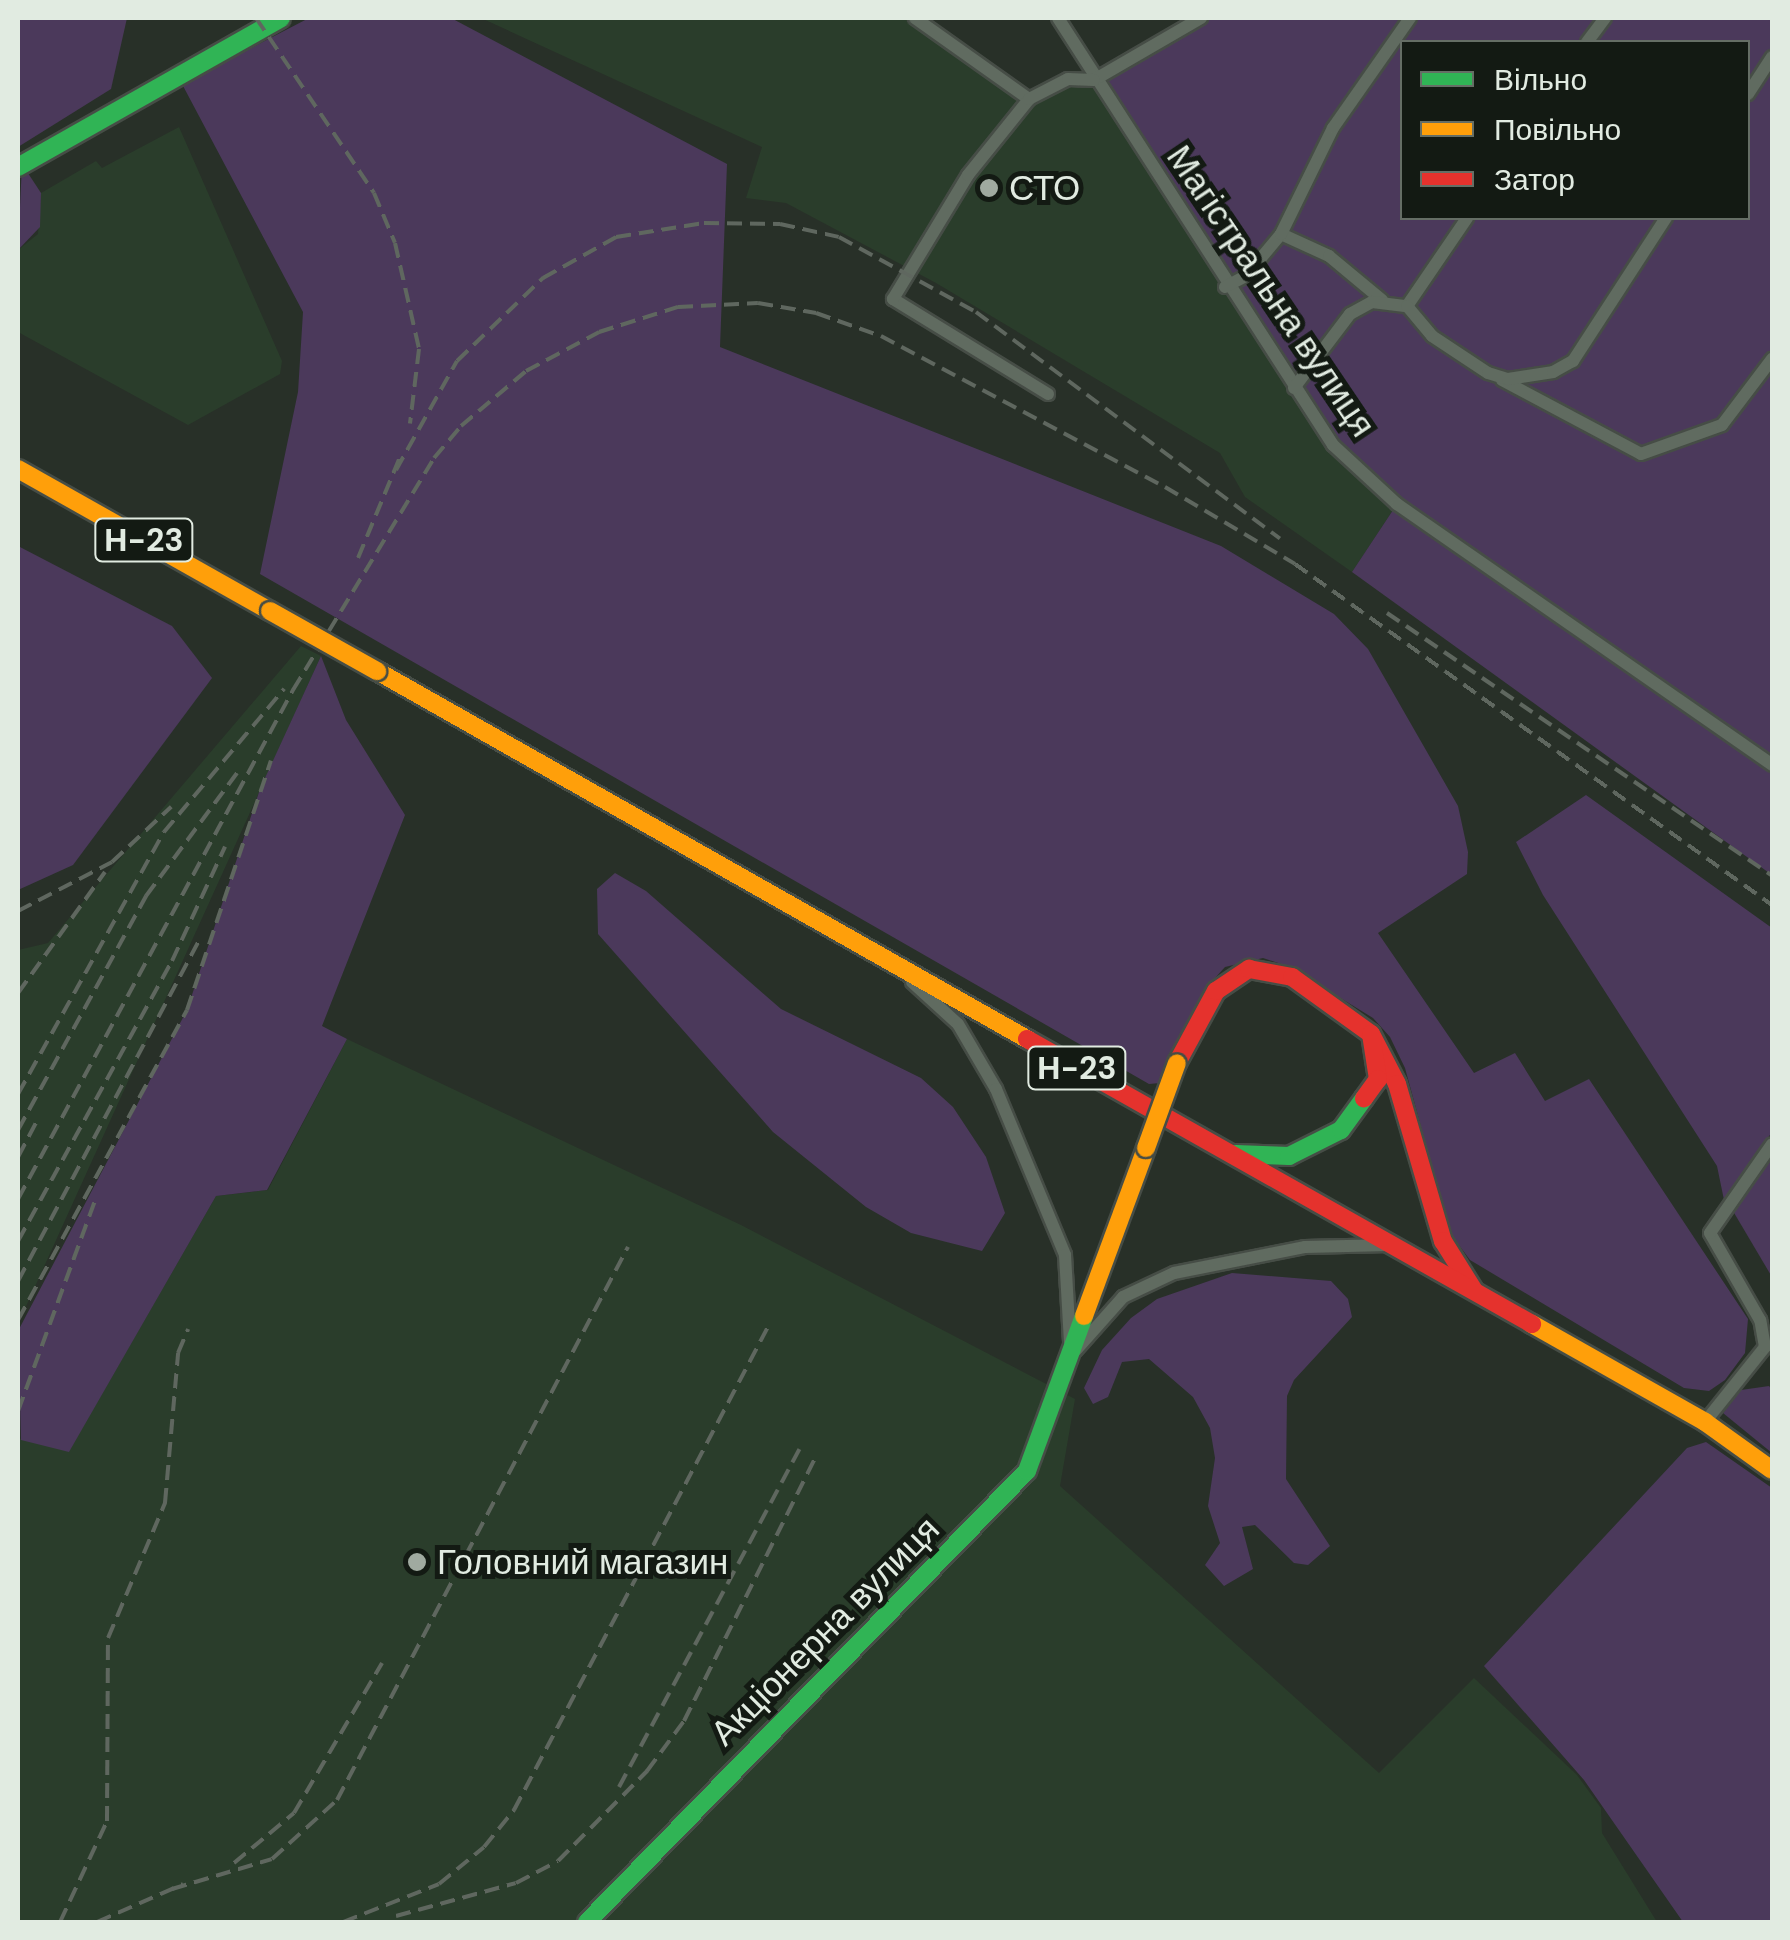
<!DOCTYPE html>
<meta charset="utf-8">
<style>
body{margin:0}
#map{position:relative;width:1790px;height:1940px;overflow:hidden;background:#283028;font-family:"DM Sans",sans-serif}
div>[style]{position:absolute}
.built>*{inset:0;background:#2a3d2b}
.green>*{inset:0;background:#4b395b}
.roads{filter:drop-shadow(2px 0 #464d46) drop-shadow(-2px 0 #464d46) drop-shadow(0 2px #464d46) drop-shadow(0 -2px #464d46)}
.street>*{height:12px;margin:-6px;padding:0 6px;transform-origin:6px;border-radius:6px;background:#606b60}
.fast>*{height:18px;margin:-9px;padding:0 9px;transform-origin:9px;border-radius:9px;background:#30b455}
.slow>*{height:18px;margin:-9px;padding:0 9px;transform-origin:9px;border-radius:9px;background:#ff9f0a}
.jam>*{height:18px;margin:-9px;padding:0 9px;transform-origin:9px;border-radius:9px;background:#e5322d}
.rail>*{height:4px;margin-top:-2px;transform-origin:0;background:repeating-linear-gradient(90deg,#5f675f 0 15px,transparent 0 23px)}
.bridges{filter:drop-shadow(2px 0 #464d46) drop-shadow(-2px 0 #464d46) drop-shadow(0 2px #464d46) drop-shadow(0 -2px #464d46)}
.slow-bridge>*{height:18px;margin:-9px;padding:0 9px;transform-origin:9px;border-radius:9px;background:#ff9f0a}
.dots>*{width:28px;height:28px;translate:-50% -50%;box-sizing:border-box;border:5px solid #131a13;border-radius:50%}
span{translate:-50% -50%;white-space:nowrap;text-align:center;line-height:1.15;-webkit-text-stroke:10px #131a13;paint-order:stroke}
.shield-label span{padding:2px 8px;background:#131a13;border:2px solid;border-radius:8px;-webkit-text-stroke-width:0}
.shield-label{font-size:32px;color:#e1ebe1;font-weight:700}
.poi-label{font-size:35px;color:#e1ebe1}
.left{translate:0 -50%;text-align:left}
.street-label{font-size:35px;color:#e1ebe1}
.frame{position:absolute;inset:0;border:20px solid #e1ebe1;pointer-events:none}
.legend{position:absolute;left:1400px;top:40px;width:350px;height:180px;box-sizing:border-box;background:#131a13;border:2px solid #656e65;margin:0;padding:12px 18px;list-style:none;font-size:30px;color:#e1ebe1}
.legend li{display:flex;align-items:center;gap:20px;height:50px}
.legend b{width:50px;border:2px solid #656e65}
</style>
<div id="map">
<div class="built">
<i style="clip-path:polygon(481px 18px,915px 18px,1029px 99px,1068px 79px,1094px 80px,1397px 504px,1352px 572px,1245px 497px,1220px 453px,936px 283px,786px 203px,746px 198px,762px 147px)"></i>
<i style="clip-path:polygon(179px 127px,282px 361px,280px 374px,188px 425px,18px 332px,18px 250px,38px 234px,41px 193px,96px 161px,102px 168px)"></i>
<i style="clip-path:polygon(301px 646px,321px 656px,18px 1324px,18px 950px,48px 943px)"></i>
<i style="clip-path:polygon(347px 1039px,741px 1225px,1075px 1399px,1060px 1486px,1379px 1773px,1474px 1678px,1577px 1775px,1601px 1808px,1602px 1833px,1657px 1922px,18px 1922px,18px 1438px,69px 1451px,216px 1196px,268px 1190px)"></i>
</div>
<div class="green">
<i style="clip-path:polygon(18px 18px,127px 18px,111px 89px,18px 147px)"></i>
<i style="clip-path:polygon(309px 18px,451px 18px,727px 164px,720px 347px,1221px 546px,1334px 614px,1368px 649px,1458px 806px,1468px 852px,1467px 874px,1378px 933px,1474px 1073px,1515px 1053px,1545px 1101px,1589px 1079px,1748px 1319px,1745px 1353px,1725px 1380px,1709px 1391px,1684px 1388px,1470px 1260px,1450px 1233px,1405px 1068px,1390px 1037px,1373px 1018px,1290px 967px,1263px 958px,1225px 967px,1205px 989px,1160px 1083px,1149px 1084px,260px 574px,298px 392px,303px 312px,182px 84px)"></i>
<i style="clip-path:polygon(evenodd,1201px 18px,1772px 18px,1772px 875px,1352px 572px,1397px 504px,1333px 445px,1094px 80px,1201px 18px,1402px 42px,1748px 42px,1748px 218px,1402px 218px,1402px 42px)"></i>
<i style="clip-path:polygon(22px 164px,41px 193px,40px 227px,18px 250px)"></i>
<i style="clip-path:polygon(18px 546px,172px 626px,212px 678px,73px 865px,18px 890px)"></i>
<i style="clip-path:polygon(321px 656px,346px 720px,405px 815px,322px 1026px,347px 1039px,267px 1190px,216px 1196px,69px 1452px,21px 1440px,18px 1331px,187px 1010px,260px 789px)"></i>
<i style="clip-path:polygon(1586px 795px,1772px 928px,1772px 1132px,1724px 1200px,1717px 1166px,1543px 895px,1516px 842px)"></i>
<i style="clip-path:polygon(615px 873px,646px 891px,781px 1009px,921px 1078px,953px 1107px,986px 1157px,1005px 1213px,982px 1251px,911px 1233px,866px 1207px,773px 1132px,598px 934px,597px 889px)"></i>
<i style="clip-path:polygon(1772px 1144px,1772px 1277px,1730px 1206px)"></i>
<i style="clip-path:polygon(1232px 1273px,1331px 1281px,1348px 1299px,1352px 1317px,1294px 1380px,1287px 1396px,1286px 1479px,1330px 1546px,1308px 1565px,1294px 1563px,1255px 1525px,1242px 1527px,1253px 1569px,1224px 1586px,1205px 1565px,1220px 1543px,1208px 1506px,1215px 1458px,1210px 1428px,1193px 1397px,1149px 1359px,1122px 1362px,1108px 1397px,1093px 1404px,1084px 1388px,1102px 1350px,1131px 1318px,1157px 1299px)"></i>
<i style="clip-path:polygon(1769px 1386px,1772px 1390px,1772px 1453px,1723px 1413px,1741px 1390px)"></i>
<i style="clip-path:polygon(1706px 1442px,1772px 1488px,1772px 1922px,1683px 1922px,1584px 1780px,1484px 1666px,1687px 1448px)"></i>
</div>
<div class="roads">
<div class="street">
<i style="left:915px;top:18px;width:140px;rotate:35.4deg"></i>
<i style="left:1058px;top:18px;width:508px;rotate:57.22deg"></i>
<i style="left:1333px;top:445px;width:87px;rotate:42.7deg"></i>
<i style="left:1397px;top:504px;width:457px;rotate:34.8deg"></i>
<i style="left:1587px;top:42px;width:30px;rotate:-53deg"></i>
<i style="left:1094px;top:80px;width:124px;rotate:-30.1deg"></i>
<i style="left:1748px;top:94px;width:44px;rotate:-57deg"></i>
<i style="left:1281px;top:234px;width:53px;rotate:24.6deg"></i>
<i style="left:1329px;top:256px;width:69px;rotate:39.7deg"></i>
<i style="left:1225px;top:287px;width:24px;rotate:-28deg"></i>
<i style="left:1246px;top:276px;width:55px;rotate:-50.2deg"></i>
<i style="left:1281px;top:234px;width:118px;rotate:-63.9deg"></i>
<i style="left:1333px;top:128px;width:134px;rotate:-55deg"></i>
<i style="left:1407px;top:306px;width:107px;rotate:-55.7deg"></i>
<i style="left:1502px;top:380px;width:157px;rotate:28deg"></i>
<i style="left:1641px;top:454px;width:86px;rotate:-19.7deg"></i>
<i style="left:1722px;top:425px;width:83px;rotate:-52.9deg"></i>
<i style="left:1294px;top:388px;width:93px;rotate:-52.9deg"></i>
<i style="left:1350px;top:314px;width:25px;rotate:-29deg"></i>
<i style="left:1372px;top:302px;width:35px;rotate:7deg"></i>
<i style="left:1407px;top:306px;width:39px;rotate:50deg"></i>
<i style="left:1432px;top:336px;width:67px;rotate:33.5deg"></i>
<i style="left:1488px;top:373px;width:21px;rotate:17deg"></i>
<i style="left:1508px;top:379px;width:46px;rotate:-8.8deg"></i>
<i style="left:1553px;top:372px;width:23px;rotate:-29deg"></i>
<i style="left:1573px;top:361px;width:171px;rotate:-57deg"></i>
<i style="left:1048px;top:394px;width:182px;rotate:-148.5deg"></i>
<i style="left:893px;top:299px;width:145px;rotate:-58.8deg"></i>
<i style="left:968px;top:175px;width:97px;rotate:-51.2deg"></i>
<i style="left:1029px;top:99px;width:44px;rotate:-27.1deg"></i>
<i style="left:1068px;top:79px;width:26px;rotate:2deg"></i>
<i style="left:912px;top:982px;width:62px;rotate:42.4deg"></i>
<i style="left:958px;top:1024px;width:75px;rotate:59.7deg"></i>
<i style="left:996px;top:1089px;width:180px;rotate:67.4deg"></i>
<i style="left:1065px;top:1255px;width:87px;rotate:86.7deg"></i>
<i style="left:1076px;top:1350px;width:71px;rotate:-48.4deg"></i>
<i style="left:1123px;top:1297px;width:56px;rotate:-25.2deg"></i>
<i style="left:1174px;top:1273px;width:134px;rotate:-11.2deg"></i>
<i style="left:1305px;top:1247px;width:84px;rotate:-1.4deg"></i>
<i style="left:1705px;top:1422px;width:96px;rotate:-51.3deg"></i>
<i style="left:1765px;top:1347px;width:27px;rotate:-100deg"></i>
<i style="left:1760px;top:1320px;width:100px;rotate:-119.9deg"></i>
<i style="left:1710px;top:1233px;width:108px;rotate:-55.1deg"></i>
</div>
<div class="fast">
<i style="left:18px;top:167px;width:302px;rotate:-29.5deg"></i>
<i style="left:1236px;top:1154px;width:53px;rotate:2.2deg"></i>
<i style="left:1289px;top:1156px;width:58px;rotate:-26.6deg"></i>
<i style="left:1341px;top:1130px;width:39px;rotate:-54deg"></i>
<i style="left:587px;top:1922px;width:630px;rotate:-45.71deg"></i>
<i style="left:1027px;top:1471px;width:165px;rotate:-69.8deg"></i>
</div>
<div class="slow">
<i style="left:18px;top:469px;width:289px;rotate:29.4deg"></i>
<i style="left:377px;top:671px;width:747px;rotate:29.52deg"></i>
<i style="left:1084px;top:1316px;width:179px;rotate:-69.7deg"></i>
<i style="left:1532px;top:1324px;width:199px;rotate:29.5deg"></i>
<i style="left:1705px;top:1422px;width:82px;rotate:35.6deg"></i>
</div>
<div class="jam">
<i style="left:1371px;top:1034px;width:56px;rotate:62.5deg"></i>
<i style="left:1397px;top:1084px;width:164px;rotate:73.7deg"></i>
<i style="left:1443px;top:1241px;width:57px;rotate:58deg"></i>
<i style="left:1027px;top:1039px;width:580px;rotate:29.44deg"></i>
<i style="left:1177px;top:1063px;width:82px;rotate:-61.6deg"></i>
<i style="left:1216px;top:991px;width:40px;rotate:-34deg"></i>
<i style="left:1249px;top:969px;width:44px;rotate:10.5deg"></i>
<i style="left:1292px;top:977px;width:97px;rotate:35.8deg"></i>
<i style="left:1371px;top:1034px;width:46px;rotate:81.2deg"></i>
<i style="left:1378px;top:1079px;width:24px;rotate:126deg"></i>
</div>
</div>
<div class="rail">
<i style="left:256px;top:18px;width:211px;rotate:56deg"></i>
<i style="left:374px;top:193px;width:54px;rotate:67.2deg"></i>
<i style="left:395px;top:243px;width:109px;rotate:77.2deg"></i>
<i style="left:419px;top:349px;width:75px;rotate:96.9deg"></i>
<i style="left:396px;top:470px;width:125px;rotate:-60.8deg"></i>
<i style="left:457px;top:361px;width:120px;rotate:-44deg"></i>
<i style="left:543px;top:278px;width:84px;rotate:-29.3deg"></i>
<i style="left:616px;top:237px;width:89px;rotate:-9deg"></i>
<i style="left:704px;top:223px;width:76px;rotate:0.8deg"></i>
<i style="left:780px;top:224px;width:60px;rotate:12.4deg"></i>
<i style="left:839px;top:237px;width:156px;rotate:28.7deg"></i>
<i style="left:976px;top:312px;width:379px;rotate:36.7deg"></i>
<i style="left:358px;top:558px;width:109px;rotate:-67.4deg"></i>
<i style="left:1387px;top:613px;width:466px;rotate:34.3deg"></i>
<i style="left:18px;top:911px;width:106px;rotate:-27.5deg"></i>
<i style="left:112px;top:862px;width:81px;rotate:-43deg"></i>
<i style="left:18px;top:993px;width:149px;rotate:-54.3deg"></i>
<i style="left:18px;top:1094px;width:300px;rotate:-60.9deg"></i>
<i style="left:164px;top:832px;width:187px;rotate:-50deg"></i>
<i style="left:18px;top:1130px;width:267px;rotate:-61.3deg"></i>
<i style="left:146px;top:896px;width:153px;rotate:-53.5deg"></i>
<i style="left:18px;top:1157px;width:45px;rotate:-62.3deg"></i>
<i style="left:18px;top:1199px;width:579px;rotate:-61.62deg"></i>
<i style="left:293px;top:690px;width:271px;rotate:-58.7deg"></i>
<i style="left:434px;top:458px;width:42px;rotate:-49.8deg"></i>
<i style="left:461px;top:426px;width:85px;rotate:-40.2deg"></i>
<i style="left:526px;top:371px;width:83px;rotate:-28.1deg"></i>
<i style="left:599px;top:332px;width:83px;rotate:-17.6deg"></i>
<i style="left:678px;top:307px;width:80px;rotate:-2.9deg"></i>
<i style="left:758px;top:303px;width:59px;rotate:9.8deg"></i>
<i style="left:816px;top:313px;width:69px;rotate:19.5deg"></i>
<i style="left:881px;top:336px;width:322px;rotate:28deg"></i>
<i style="left:1165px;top:487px;width:151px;rotate:30.6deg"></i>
<i style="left:1295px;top:564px;width:586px;rotate:35.56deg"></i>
<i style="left:18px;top:1241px;width:320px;rotate:-61.2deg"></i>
<i style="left:172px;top:961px;width:126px;rotate:-65.1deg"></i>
<i style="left:18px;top:1281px;width:390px;rotate:-62deg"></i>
<i style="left:18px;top:1320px;width:353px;rotate:-61.4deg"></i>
<i style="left:187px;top:1010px;width:263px;rotate:-71.4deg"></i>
<i style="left:18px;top:1411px;width:227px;rotate:-69.9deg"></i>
<i style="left:619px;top:1787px;width:387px;rotate:-61.9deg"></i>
<i style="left:234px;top:1863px;width:78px;rotate:-39.8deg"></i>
<i style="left:294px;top:1813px;width:174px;rotate:-59.6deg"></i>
<i style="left:172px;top:1889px;width:104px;rotate:-16.7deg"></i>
<i style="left:272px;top:1859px;width:88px;rotate:-42.2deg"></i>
<i style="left:337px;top:1800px;width:625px;rotate:-62.25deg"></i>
<i style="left:396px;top:1916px;width:124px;rotate:-15.4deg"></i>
<i style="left:516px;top:1883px;width:47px;rotate:-27.6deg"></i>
<i style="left:558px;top:1861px;width:127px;rotate:-45.3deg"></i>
<i style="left:647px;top:1771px;width:62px;rotate:-53.5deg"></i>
<i style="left:684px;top:1721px;width:298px;rotate:-63.5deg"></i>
<i style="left:60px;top:1922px;width:111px;rotate:-65deg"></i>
<i style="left:107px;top:1821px;width:183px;rotate:-89.7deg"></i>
<i style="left:108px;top:1638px;width:147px;rotate:-67.1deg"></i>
<i style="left:165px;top:1503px;width:151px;rotate:-85deg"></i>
<i style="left:178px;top:1353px;width:26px;rotate:-67deg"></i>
<i style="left:97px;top:1922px;width:94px;rotate:-23.8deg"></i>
<i style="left:343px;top:1922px;width:103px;rotate:-21.6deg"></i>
<i style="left:439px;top:1884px;width:58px;rotate:-39.4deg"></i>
<i style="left:484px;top:1847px;width:48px;rotate:-51deg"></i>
<i style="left:514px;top:1810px;width:548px;rotate:-62.27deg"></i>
</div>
<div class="bridges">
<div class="slow-bridge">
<i style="left:270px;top:611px;width:123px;rotate:29.3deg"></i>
<i style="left:1146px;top:1148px;width:90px;rotate:-70deg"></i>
</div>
</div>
<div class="dots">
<i style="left:989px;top:188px;background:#a0aaa0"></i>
<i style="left:417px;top:1562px;background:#a0aaa0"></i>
</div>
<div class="shield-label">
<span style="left:144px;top:540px">Н-23</span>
<span style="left:1077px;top:1068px">Н-23</span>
</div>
<div class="poi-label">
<span class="left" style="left:1009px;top:188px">СТО</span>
<span class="left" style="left:437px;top:1562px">Головний магазин</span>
</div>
<div class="street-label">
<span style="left:1271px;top:291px;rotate:56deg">Магістральна вулиця</span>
<span style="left:825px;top:1631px;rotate:-45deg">Акціонерна вулиця</span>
</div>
<div class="frame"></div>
<ul class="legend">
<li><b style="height:12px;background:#30b455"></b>Вільно</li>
<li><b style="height:12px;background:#ff9f0a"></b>Повільно</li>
<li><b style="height:12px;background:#e5322d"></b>Затор</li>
</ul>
</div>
